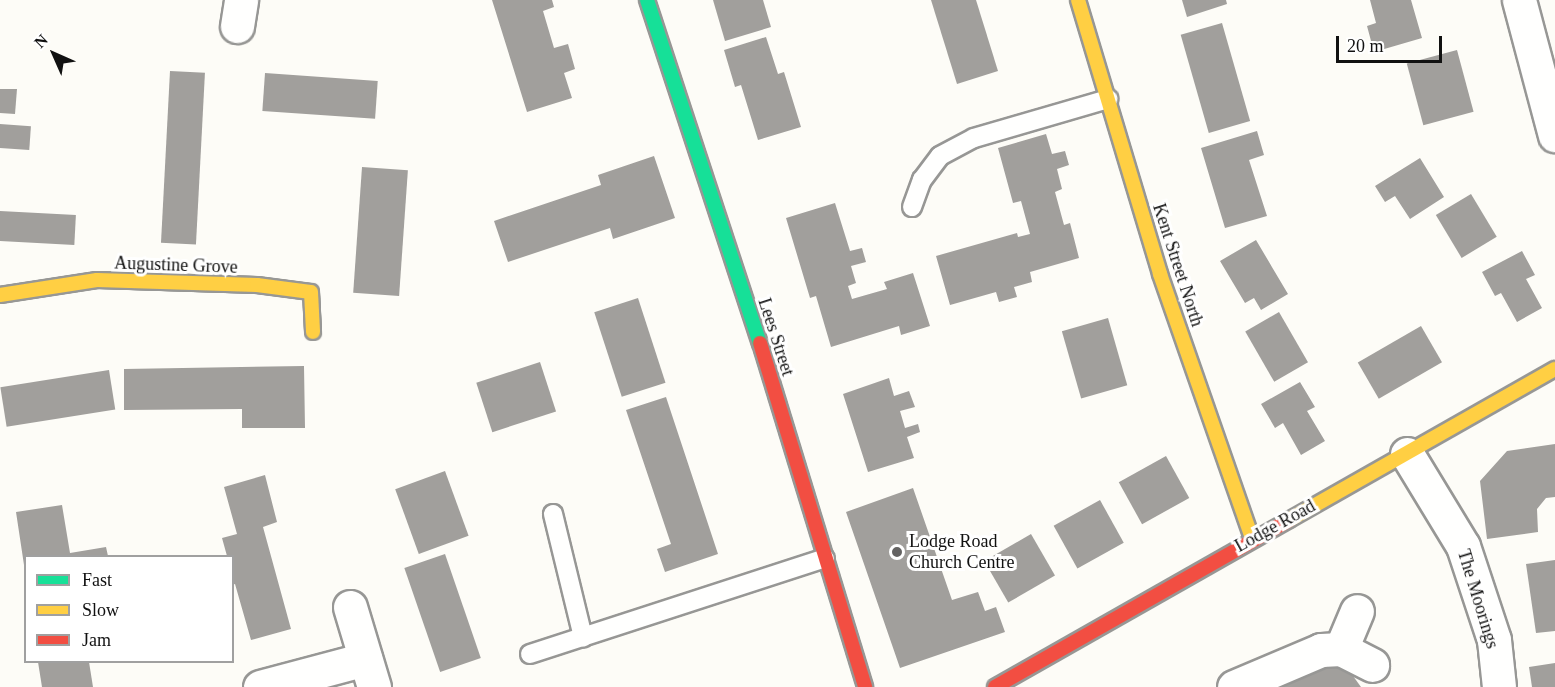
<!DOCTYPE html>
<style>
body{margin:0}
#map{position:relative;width:1555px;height:687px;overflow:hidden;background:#fdfcf7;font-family:"Times New Roman",serif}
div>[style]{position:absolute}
.building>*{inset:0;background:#a19f9c;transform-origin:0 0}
.roads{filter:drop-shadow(2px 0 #979795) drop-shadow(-2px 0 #979795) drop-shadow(0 2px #979795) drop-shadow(0 -2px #979795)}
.lane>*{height:18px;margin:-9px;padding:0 9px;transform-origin:9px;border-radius:9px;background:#fffffe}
.street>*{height:33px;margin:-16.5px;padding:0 16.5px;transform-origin:16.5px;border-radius:16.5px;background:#fffffe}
.fast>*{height:14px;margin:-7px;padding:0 7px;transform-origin:7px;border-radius:7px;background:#16e098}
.slow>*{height:14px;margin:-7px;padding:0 7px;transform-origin:7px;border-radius:7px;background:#ffcf43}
.jam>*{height:14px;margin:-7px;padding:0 7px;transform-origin:7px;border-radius:7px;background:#f24e42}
.dots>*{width:16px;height:16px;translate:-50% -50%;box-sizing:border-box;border:3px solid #fff;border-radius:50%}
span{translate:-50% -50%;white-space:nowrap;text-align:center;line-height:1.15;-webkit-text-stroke:6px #fff;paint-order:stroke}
.street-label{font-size:18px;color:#111}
.poi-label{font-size:18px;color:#111}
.left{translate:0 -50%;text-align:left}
.legend{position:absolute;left:24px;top:555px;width:210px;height:108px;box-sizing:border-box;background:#fff;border:2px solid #a0a0a0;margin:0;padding:8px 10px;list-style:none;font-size:18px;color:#111}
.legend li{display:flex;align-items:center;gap:12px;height:30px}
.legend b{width:30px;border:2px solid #a0a0a0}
.north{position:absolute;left:24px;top:24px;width:60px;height:60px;-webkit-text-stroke:4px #fff;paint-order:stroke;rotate:315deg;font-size:16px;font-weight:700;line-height:24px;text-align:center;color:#111}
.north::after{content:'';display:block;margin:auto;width:21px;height:27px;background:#111;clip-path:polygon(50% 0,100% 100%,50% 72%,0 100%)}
.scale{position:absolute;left:1336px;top:36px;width:106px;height:27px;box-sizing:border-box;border:3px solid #111;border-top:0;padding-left:8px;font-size:18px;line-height:21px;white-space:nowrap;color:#111;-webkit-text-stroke:4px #fff;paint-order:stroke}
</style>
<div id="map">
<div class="building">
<i style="clip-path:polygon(492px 0,552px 0,554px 7px,543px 11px,554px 48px,568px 44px,575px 69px,564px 73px,572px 98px,527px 112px)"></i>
<i style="clip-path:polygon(713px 0,763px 0,771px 27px,725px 41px)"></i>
<i style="clip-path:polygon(931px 0,976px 0,998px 71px,957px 84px)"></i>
<i style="clip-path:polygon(1182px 0,1226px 0,1227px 4px,1187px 17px)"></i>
<i style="clip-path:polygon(1370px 0,1411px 0,1422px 38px,1374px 52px,1367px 26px,1376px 23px)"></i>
<i style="left:1222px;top:23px;width:102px;height:43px;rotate:74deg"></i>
<i style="clip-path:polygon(766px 37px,778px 74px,784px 72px,801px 127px,758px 140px,741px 85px,735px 87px,724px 50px)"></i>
<i style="left:1457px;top:50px;width:64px;height:52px;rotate:75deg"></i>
<i style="left:170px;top:71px;width:35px;height:172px;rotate:3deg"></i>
<i style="left:265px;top:73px;width:113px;height:38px;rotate:4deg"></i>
<i style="clip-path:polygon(0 89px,17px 89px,15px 114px,0 113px)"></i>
<i style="left:0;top:124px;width:31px;height:24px;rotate:4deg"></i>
<i style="clip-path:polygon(1257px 131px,1264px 155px,1249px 160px,1267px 216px,1225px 228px,1201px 148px)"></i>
<i style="clip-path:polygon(1046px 134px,1052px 154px,1065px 151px,1069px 165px,1057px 169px,1062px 189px,1055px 192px,1064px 225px,1070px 223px,1079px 258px,1030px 272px,1032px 282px,1014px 287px,1017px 297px,999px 302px,996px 292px,950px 305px,936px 256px,1017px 233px,1018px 237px,1030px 234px,1021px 201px,1013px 203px,998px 148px)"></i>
<i style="clip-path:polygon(654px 156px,675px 218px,613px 239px,610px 228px,508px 262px,494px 221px,601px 185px,598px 175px)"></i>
<i style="clip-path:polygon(1420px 158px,1444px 197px,1410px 219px,1395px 196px,1385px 202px,1375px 186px)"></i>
<i style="left:362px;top:167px;width:46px;height:126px;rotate:4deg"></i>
<i style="left:1471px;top:194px;width:50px;height:41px;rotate:59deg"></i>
<i style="clip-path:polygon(835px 203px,850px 251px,862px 248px,866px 262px,851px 266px,856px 283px,848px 286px,852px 299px,887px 289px,884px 282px,913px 273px,930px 326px,901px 335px,899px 326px,831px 347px,816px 296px,810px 298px,786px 218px)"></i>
<i style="left:0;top:211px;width:76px;height:30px;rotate:3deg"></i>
<i style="clip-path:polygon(1256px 240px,1288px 294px,1261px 310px,1254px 298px,1245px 303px,1220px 261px)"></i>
<i style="clip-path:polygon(1522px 251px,1535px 275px,1526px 279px,1542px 308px,1517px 322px,1501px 293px,1495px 296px,1482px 272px)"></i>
<i style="left:638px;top:298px;width:89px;height:46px;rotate:72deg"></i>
<i style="left:1279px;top:312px;width:58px;height:39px;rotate:60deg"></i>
<i style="left:1108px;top:318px;width:70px;height:48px;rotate:74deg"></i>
<i style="left:1421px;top:326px;width:42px;height:73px;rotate:60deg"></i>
<i style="left:540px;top:362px;width:52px;height:67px;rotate:72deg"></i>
<i style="clip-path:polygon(304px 366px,305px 428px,242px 428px,242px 409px,124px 410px,124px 369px)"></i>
<i style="left:109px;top:370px;width:40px;height:110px;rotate:81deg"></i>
<i style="clip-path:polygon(889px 378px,894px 396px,909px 391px,915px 407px,900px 411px,905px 428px,918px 424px,920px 432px,907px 437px,914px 458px,868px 472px,843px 394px)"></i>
<i style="clip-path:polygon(1300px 382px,1315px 407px,1307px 411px,1325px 441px,1301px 455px,1283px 423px,1275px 428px,1261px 404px)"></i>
<i style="clip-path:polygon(666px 397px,718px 554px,665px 572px,657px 549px,671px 544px,626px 410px)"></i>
<i style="clip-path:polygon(1555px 444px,1555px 497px,1546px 498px,1537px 509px,1538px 532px,1487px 539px,1480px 481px,1507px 451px)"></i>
<i style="left:1166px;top:456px;width:48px;height:54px;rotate:61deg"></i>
<i style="left:445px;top:471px;width:69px;height:53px;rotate:70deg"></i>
<i style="clip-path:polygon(265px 475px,277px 522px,263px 527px,291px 629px,251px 640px,235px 584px,232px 585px,232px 556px,227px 556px,222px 538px,237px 534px,224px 487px)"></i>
<i style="clip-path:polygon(913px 488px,952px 600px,978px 592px,985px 611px,996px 607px,1005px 632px,900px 668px,846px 512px)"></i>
<i style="left:1100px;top:500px;width:49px;height:53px;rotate:61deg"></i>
<i style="clip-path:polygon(62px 505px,70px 553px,106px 547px,108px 556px,26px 556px,24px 565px,16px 512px)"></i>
<i style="left:1031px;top:534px;width:48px;height:54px;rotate:60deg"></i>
<i style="left:445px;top:554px;width:110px;height:43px;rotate:71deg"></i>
<i style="clip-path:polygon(1555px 560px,1555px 631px,1536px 633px,1526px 564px)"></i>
<i style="clip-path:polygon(1335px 651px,1361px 687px,1284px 687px)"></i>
<i style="clip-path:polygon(38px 662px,89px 662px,93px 687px,42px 687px)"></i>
<i style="clip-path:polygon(1555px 663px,1555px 687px,1532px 687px,1529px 667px)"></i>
</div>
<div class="roads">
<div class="lane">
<i style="left:912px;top:207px;width:29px;rotate:-70deg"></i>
<i style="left:922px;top:180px;width:30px;rotate:-53deg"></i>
<i style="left:940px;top:156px;width:38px;rotate:-28deg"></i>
<i style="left:974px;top:138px;width:140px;rotate:-16.2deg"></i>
<i style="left:553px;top:514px;width:127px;rotate:76.3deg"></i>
<i style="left:530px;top:654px;width:310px;rotate:-18deg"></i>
</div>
<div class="street">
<i style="left:1519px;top:0;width:140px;rotate:75.1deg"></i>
<i style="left:237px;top:26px;width:26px;rotate:-81deg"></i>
<i style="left:1407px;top:454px;width:108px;rotate:58.7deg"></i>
<i style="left:1463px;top:546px;width:99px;rotate:71.7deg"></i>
<i style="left:1494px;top:640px;width:47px;rotate:83.9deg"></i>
<i style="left:350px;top:607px;width:84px;rotate:73.3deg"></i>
<i style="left:1341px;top:649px;width:41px;rotate:-67.2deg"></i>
<i style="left:260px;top:687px;width:109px;rotate:-14.9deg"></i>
<i style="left:1234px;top:687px;width:95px;rotate:-23deg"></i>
<i style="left:1321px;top:650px;width:20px;rotate:-3deg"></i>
<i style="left:1341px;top:649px;width:35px;rotate:27deg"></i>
</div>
<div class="fast">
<i style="left:647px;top:0;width:361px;rotate:71.8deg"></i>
</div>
<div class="slow">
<i style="left:1078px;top:0;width:286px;rotate:73.3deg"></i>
<i style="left:1160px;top:274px;width:280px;rotate:70.8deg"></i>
<i style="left:0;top:295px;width:98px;rotate:-8.8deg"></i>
<i style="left:97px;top:280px;width:160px;rotate:1.8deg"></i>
<i style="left:257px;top:285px;width:54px;rotate:7.4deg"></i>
<i style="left:311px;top:292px;width:40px;rotate:87.1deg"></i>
<i style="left:1289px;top:520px;width:306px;rotate:-29.6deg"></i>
</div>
<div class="jam">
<i style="left:760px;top:343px;width:360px;rotate:73deg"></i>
<i style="left:995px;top:687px;width:338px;rotate:-29.6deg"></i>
</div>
</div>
<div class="dots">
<i style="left:897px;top:552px;background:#646362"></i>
</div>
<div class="street-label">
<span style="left:176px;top:265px;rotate:2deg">Augustine Grove</span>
<span style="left:1178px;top:265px;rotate:72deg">Kent Street North</span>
<span style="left:776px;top:337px;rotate:72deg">Lees Street</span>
<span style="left:1275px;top:526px;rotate:-29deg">Lodge Road</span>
<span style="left:1478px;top:599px;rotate:73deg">The Moorings</span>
</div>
<div class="poi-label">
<span class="left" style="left:909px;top:552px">Lodge Road<br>Church Centre</span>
</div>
<ul class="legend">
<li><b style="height:8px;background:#16e098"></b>Fast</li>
<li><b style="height:8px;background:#ffcf43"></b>Slow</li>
<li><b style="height:8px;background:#f24e42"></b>Jam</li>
</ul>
<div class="north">N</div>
<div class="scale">20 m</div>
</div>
